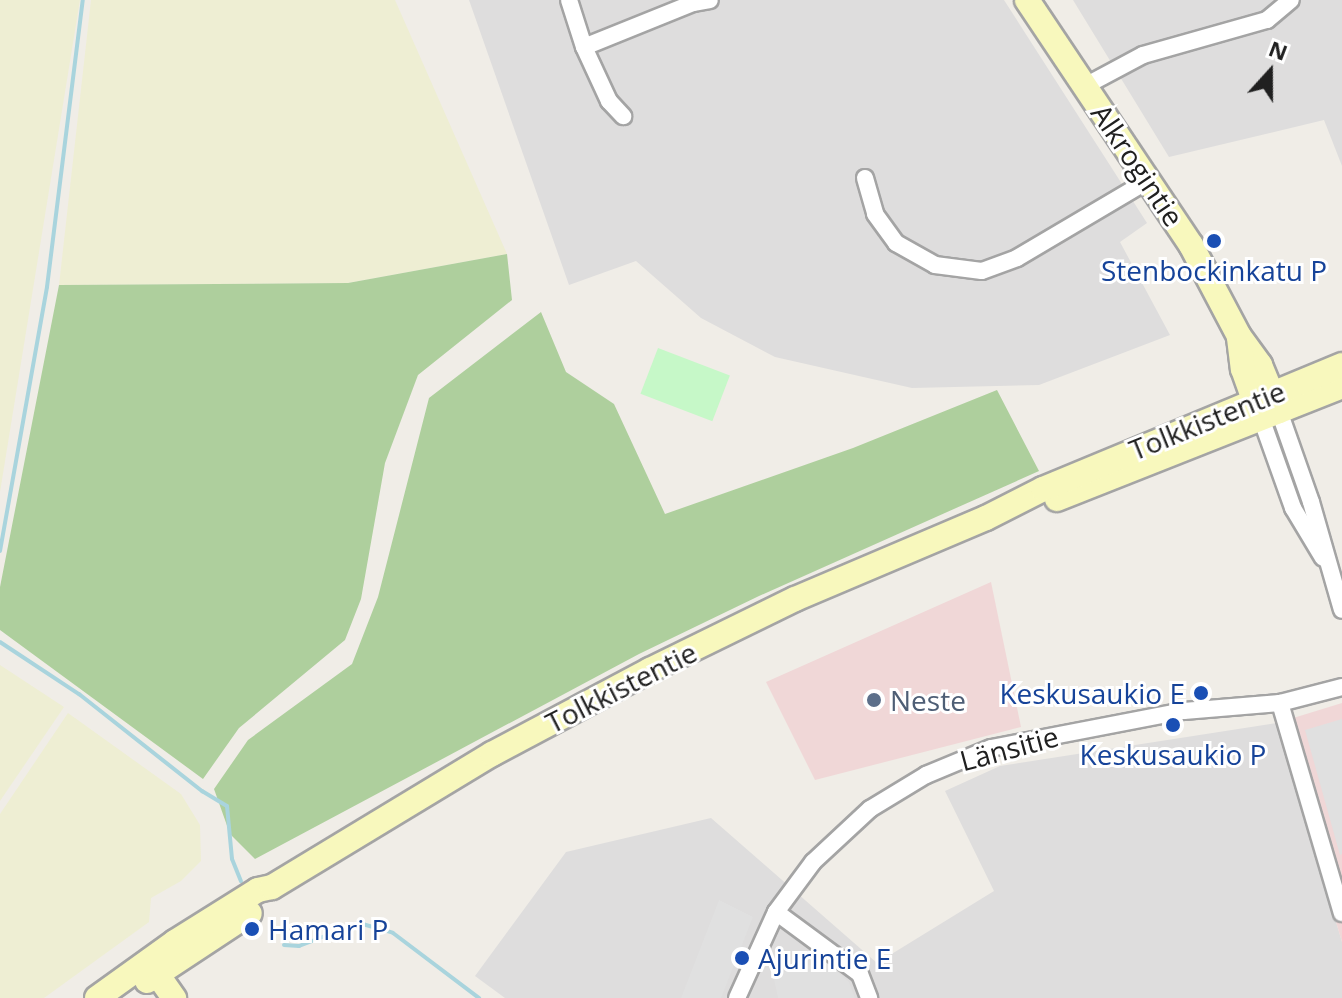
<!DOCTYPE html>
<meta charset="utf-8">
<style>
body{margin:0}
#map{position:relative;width:1342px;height:998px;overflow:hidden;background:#f0ede7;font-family:"Open Sans",sans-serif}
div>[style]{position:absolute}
.residential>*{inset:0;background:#dedddd}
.commercial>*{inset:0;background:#f0d7d7}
.farmland>*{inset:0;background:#eeeed3}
.forest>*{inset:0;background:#aecf9d}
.park>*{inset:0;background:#c6f8c8;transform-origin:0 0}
.parking>*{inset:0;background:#e0e0e0}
.stream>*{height:4px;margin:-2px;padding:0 2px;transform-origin:2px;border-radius:2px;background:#a9d4dd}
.roads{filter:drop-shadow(2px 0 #a4a4a4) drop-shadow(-2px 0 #a4a4a4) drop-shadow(0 2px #a4a4a4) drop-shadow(0 -2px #a4a4a4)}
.street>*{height:16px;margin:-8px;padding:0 8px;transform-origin:8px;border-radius:8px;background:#fff}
.secondary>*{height:24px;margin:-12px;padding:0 12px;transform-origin:12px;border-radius:12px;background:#f8f8bd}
.dots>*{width:22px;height:22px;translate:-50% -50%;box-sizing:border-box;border:4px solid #fff;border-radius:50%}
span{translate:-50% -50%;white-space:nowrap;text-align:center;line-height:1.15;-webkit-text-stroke:6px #fff;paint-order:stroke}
.street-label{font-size:28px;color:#202020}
.transit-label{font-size:28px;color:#164399}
.right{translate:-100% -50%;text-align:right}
.left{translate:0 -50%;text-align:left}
.service-label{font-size:28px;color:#4e5e75}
.north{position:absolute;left:1230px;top:32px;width:80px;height:80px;-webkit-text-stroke:6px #fff;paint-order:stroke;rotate:21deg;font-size:22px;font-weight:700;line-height:32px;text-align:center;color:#202020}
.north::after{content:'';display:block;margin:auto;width:28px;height:36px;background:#202020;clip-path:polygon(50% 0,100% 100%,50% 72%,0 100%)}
</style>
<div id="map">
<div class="residential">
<i style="clip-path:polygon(469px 0,1004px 0,1147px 223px,1120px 242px,1170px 335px,1039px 385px,912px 388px,775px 357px,701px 318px,636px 261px,569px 285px)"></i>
<i style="clip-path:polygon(1073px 0,1342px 0,1342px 166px,1324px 120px,1169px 157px)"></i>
<i style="clip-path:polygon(1277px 723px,1342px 942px,1342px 998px,505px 998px,475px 976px,566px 852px,711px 818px,877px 963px,994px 891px,945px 791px,1000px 766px)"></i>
</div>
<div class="commercial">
<i style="clip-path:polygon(991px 582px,1021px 727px,815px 780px,766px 682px)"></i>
<i style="clip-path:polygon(1342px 703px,1342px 942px,1277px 723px)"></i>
</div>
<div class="farmland">
<i style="clip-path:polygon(0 0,80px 0,0 492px)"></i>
<i style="clip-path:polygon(91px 0,395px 0,507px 254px,348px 283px,59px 285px)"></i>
<i style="clip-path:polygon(0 665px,64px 707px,0 801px)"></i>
<i style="clip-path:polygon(68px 713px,181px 794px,200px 825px,201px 861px,181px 881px,151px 898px,149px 922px,44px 998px,0 998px,0 814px)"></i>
</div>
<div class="forest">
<i style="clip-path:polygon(507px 254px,512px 300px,418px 375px,385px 463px,361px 599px,345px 640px,239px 728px,203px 779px,0 630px,0 587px,59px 285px,348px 283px)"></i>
<i style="clip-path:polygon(541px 312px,566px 372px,614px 404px,665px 514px,853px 448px,997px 390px,1039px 471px,759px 596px,639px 654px,255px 859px,230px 834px,214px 789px,248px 740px,352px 664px,378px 597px,429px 398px)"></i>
</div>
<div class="park">
<i style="left:658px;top:348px;width:77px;height:49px;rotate:21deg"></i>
</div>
<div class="parking">
<i style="clip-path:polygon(1342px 719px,1342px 854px,1340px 855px,1305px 730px)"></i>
<i style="clip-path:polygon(719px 900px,753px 917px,721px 998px,681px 998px)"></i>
<i style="clip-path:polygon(824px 961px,849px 982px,855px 998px,778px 998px,773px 975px)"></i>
</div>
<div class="stream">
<i style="left:0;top:551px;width:268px;rotate:-79.9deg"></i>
<i style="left:47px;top:287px;width:289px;rotate:-82.9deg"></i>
<i style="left:0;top:642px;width:95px;rotate:33.4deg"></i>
<i style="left:79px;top:694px;width:157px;rotate:38.3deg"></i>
<i style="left:202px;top:791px;width:29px;rotate:31deg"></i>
<i style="left:227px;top:806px;width:53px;rotate:84.6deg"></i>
<i style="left:232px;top:859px;width:24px;rotate:68deg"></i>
<i style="left:284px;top:945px;width:15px;rotate:4deg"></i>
<i style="left:299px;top:946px;width:64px;rotate:-21deg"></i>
<i style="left:359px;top:923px;width:35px;rotate:16deg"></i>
<i style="left:393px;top:933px;width:108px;rotate:37.1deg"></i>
</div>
<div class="roads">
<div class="street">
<i style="left:569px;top:0;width:49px;rotate:72.3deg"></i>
<i style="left:584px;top:47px;width:60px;rotate:65.2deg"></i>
<i style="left:609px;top:101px;width:21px;rotate:47deg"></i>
<i style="left:584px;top:47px;width:118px;rotate:-22deg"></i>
<i style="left:693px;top:3px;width:17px;rotate:-10deg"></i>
<i style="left:1085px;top:86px;width:66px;rotate:-28.1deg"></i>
<i style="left:1143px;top:55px;width:129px;rotate:-15.8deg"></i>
<i style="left:1267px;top:20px;width:31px;rotate:-40deg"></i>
<i style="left:865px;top:178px;width:37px;rotate:74deg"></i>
<i style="left:875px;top:214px;width:36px;rotate:54deg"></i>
<i style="left:896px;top:243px;width:45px;rotate:29.4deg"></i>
<i style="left:935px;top:265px;width:47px;rotate:7.3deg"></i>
<i style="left:982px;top:271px;width:37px;rotate:-20deg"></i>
<i style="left:1017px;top:258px;width:153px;rotate:-30.6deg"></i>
<i style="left:1279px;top:411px;width:96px;rotate:70.6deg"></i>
<i style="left:1311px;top:502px;width:112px;rotate:74deg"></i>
<i style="left:1261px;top:418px;width:96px;rotate:70.4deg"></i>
<i style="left:1293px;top:508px;width:58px;rotate:59deg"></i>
<i style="left:1280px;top:703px;width:219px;rotate:73.6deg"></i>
<i style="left:776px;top:912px;width:104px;rotate:36.4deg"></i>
<i style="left:860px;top:974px;width:26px;rotate:69deg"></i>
<i style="left:737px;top:998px;width:94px;rotate:-65.6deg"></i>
<i style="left:776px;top:912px;width:62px;rotate:-53.5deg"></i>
<i style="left:813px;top:862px;width:78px;rotate:-42.9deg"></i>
<i style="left:870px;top:809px;width:66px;rotate:-31.3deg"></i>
<i style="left:926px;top:775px;width:70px;rotate:-22.6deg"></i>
<i style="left:991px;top:748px;width:197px;rotate:-10.9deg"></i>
<i style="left:1184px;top:711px;width:96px;rotate:-4.8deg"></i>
<i style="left:1280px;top:703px;width:64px;rotate:-14.5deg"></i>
</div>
<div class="secondary">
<i style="left:1027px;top:0;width:295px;rotate:56.2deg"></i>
<i style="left:1191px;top:245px;width:103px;rotate:62.2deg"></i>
<i style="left:1239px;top:336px;width:36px;rotate:54deg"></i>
<i style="left:1260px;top:365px;width:50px;rotate:67.6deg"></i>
<i style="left:1239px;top:338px;width:31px;rotate:83deg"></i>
<i style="left:1243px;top:369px;width:48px;rotate:70.4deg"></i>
<i style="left:1057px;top:499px;width:307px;rotate:-21.6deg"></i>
<i style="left:150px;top:964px;width:42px;rotate:54.8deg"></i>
<i style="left:147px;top:981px;width:123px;rotate:-33.4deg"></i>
<i style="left:97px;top:998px;width:96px;rotate:-35.7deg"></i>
<i style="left:175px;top:942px;width:98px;rotate:-32.1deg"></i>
<i style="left:258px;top:890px;width:14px;rotate:-12deg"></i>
<i style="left:272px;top:887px;width:257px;rotate:-31.2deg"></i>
<i style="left:492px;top:754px;width:179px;rotate:-28deg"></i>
<i style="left:650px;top:670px;width:161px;rotate:-26.1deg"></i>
<i style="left:795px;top:599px;width:207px;rotate:-23deg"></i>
<i style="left:986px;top:518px;width:64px;rotate:-27deg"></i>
<i style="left:1043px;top:489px;width:324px;rotate:-22.5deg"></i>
</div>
</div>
<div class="dots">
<i style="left:1214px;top:241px;background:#1a4fb4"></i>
<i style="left:1201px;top:693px;background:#1a4fb4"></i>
<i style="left:874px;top:700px;background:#5c6f8a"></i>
<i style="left:1173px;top:725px;background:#1a4fb4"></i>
<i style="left:252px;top:929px;background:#1a4fb4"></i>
<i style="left:742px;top:958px;background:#1a4fb4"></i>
</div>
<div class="street-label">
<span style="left:1138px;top:165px;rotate:56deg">Alkrogintie</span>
<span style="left:1207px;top:420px;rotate:-22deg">Tolkkistentie</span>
<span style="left:621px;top:687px;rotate:-27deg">Tolkkistentie</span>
<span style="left:1009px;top:748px;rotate:-15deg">Länsitie</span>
</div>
<div class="transit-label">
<span style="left:1214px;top:270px">Stenbockinkatu P</span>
<span class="right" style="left:1185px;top:693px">Keskusaukio E</span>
<span style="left:1173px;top:754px">Keskusaukio P</span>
<span class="left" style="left:268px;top:929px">Hamari P</span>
<span class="left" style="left:758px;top:958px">Ajurintie E</span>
</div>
<div class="service-label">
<span class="left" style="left:890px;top:700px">Neste</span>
</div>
<div class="north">N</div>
</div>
